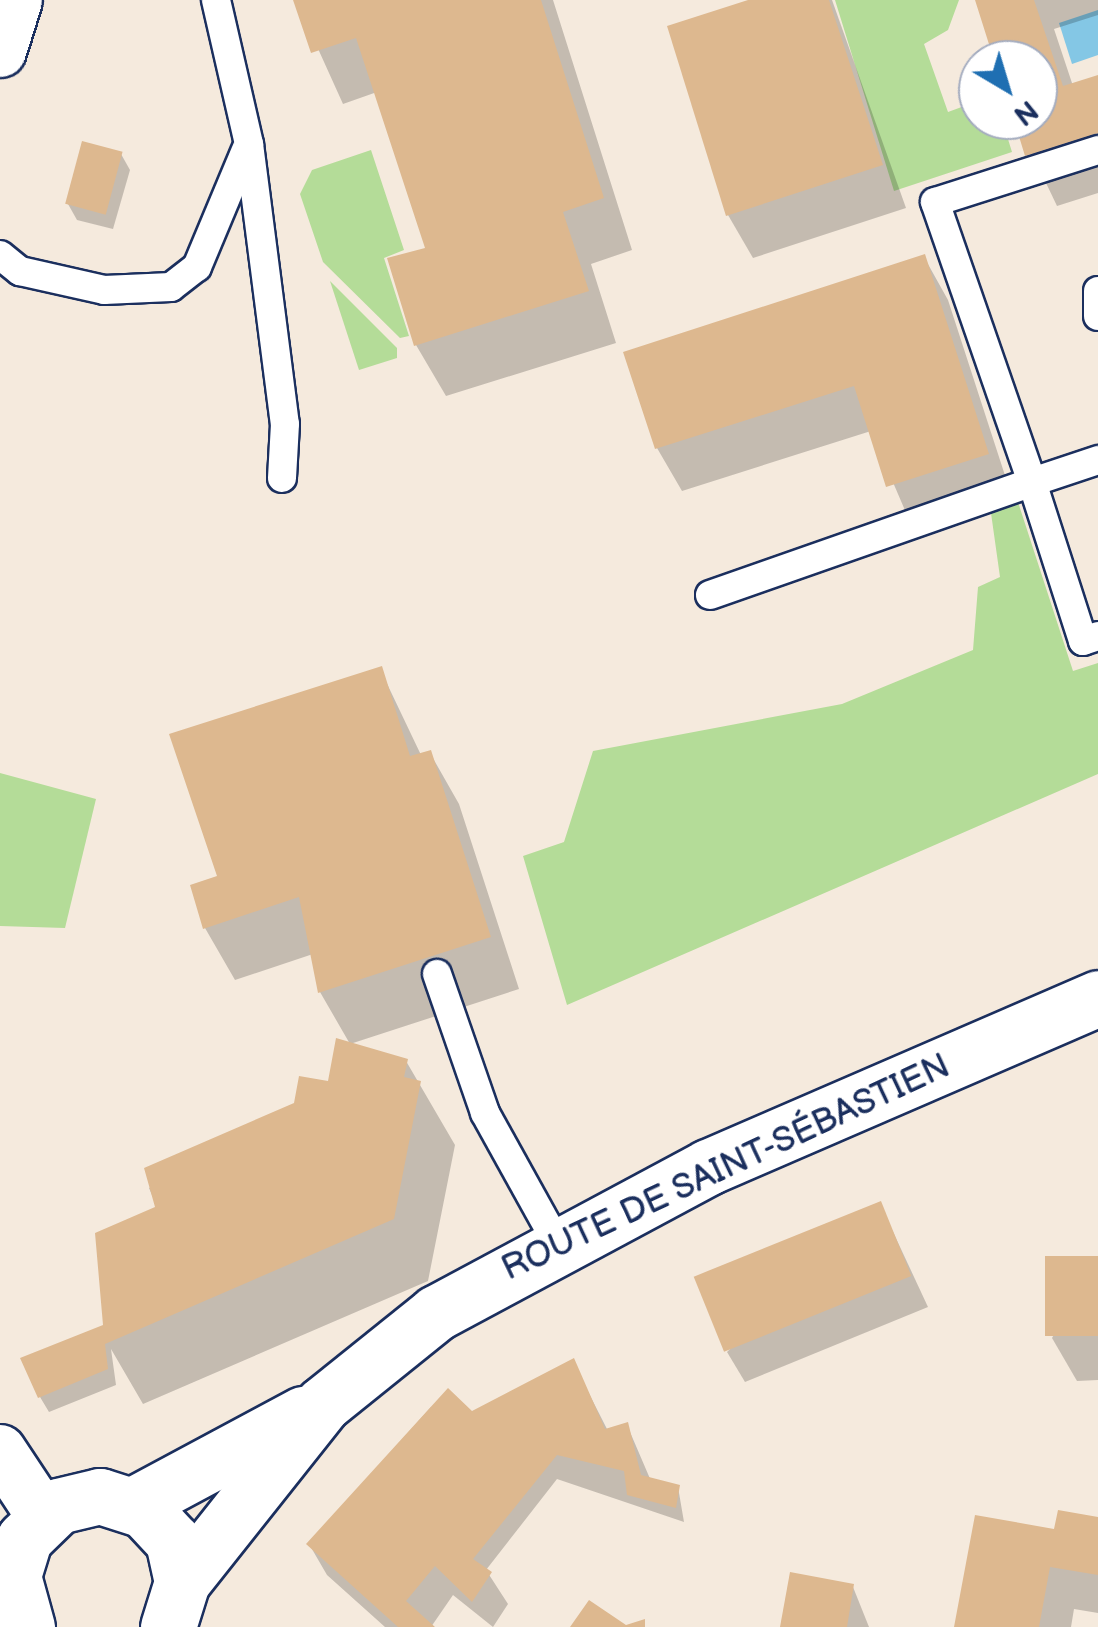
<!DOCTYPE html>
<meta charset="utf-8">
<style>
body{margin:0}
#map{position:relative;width:1098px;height:1627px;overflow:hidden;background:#f5eadd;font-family:"Balsamiq Sans",sans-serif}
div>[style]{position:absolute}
.green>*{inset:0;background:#b4dc98}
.water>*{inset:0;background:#84c7e5}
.shadow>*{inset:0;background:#0003}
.building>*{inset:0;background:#ddb88f;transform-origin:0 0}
.roads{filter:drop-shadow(2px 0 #1b2f5e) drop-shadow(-2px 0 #1b2f5e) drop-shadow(0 2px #1b2f5e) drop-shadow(0 -2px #1b2f5e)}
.service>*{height:28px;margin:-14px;padding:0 14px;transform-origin:14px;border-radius:14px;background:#fff}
.minor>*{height:52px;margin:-26px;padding:0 26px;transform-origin:26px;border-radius:26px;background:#fff}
.tertiary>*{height:55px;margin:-27.5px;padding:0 27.5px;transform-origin:27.5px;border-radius:27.5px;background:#fff}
span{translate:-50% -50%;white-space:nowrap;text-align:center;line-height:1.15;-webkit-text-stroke:8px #fff;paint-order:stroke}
.street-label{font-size:35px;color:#1b2f5e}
.north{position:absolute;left:958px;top:40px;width:100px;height:100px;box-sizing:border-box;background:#fff;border:2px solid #a4acbf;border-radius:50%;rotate:142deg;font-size:28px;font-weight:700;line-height:40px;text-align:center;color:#1b2f5e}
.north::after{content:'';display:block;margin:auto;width:35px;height:45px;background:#1f6fb2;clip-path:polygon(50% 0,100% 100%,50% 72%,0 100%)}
</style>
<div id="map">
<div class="green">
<i style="clip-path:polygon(835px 0,959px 0,948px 30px,924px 44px,948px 112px,978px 101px,978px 120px,1002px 120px,1012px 152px,894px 191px)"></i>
<i style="clip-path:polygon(371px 150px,404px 250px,384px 258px,409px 336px,400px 338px,323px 262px,300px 194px,312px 170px)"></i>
<i style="clip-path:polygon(330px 281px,397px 348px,397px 358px,359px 370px)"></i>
<i style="clip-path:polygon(1018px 502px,1073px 671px,1098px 663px,1098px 774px,567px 1005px,523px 856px,564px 842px,593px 751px,842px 704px,973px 650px,978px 587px,1000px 577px,991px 513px)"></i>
<i style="clip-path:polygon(0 773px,96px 799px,65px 928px,0 926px)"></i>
</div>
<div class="water">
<i style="clip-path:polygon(1098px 10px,1098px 55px,1072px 64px,1059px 23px)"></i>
</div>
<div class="shadow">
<i style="clip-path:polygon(296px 0,553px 0,632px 250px,591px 264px,616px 343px,446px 396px,416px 345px,428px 250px,377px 92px,343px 104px)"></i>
<i style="clip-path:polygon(756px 0,832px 0,906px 208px,753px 258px,728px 215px)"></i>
<i style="clip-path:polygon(978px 0,1098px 0,1098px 15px,1054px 29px,1073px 86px,1098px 78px,1098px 193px,1057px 206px,1016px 120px,1038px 120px,1038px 60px,997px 60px)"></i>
<i style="clip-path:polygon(121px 154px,130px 170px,113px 229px,77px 220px,68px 204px)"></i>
<i style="clip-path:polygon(924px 257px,948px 300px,1012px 497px,913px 529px,871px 431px,682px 491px,657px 448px)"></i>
<i style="clip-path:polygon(380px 669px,421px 755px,430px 753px,459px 804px,519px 989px,350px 1044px,320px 992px,313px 954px,235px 980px,205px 928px)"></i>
<i style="clip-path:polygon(406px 1061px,455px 1145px,428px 1281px,143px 1404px,111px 1349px,116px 1385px,49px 1412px,40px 1397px,102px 1328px,158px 1209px,149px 1188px,330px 1084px)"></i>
<i style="clip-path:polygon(880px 1204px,928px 1307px,745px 1382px,727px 1352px)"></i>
<i style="clip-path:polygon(1098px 1258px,1098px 1380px,1077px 1381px,1052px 1338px)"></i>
<i style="clip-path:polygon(573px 1362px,608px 1431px,627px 1425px,651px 1481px,678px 1487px,684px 1522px,557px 1479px,486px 1570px,508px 1604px,493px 1627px,453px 1595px,431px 1627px,385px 1627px,327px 1575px,309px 1544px,431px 1407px,472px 1414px)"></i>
<i style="clip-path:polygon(1098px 1519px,1098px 1613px,1074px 1609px,1071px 1627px,957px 1627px,1055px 1532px)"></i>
<i style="clip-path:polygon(853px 1587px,869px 1627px,782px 1627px)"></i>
</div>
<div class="building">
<i style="clip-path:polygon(293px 0,541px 0,604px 198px,563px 212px,589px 291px,414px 346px,387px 258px,425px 248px,356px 38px,311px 53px)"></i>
<i style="clip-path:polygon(748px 0,829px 0,883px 165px,726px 216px,667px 26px)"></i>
<i style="clip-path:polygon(975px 0,1034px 0,1063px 86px,1098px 75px,1098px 133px,1025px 156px,1014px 120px,1038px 120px,1038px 60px,994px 60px)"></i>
<i style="left:82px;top:141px;width:42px;height:65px;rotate:15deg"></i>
<i style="clip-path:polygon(925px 254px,989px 454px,886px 487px,854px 386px,655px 449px,623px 352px)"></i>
<i style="clip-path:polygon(382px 666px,410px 756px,431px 750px,491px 937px,318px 993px,299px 897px,203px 929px,190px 885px,217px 876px,169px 734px)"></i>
<i style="clip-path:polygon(336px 1038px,408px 1059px,404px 1077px,421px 1081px,394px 1219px,105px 1344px,108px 1369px,38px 1398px,20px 1358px,103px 1325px,95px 1233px,155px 1207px,144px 1168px,294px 1103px,299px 1076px,328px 1081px)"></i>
<i style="left:881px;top:1201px;width:81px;height:202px;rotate:68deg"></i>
<i style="left:1098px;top:1256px;width:80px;height:53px;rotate:90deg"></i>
<i style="clip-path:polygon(574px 1358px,605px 1429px,628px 1422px,641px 1475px,680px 1485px,676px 1508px,627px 1495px,624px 1471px,557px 1455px,473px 1559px,492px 1572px,472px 1602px,435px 1566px,406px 1601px,435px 1627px,398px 1627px,306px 1544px,448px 1388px,472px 1411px)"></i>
<i style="clip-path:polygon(1058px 1510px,1098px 1517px,1098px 1575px,1050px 1567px,1039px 1627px,954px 1627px,975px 1515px,1054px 1529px)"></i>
<i style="clip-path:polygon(790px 1572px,854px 1584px,847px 1627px,780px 1627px)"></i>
<i style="clip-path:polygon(589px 1600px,626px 1625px,645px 1619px,645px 1627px,570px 1627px)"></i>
</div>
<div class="roads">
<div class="service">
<i style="left:216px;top:0;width:148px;rotate:77.1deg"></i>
<i style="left:249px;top:144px;width:282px;rotate:82.7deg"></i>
<i style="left:285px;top:424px;width:54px;rotate:93.2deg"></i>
<i style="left:1098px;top:150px;width:171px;rotate:162.3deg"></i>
<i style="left:935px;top:202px;width:296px;rotate:70.9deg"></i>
<i style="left:1032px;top:482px;width:70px;rotate:-18.4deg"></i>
<i style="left:0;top:255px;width:26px;rotate:39deg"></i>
<i style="left:20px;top:271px;width:86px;rotate:12.7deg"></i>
<i style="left:104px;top:290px;width:67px;rotate:-2.6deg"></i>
<i style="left:171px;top:287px;width:33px;rotate:-38deg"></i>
<i style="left:197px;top:267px;width:127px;rotate:-67.3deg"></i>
<i style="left:1098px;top:291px;width:25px;rotate:90deg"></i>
<i style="left:710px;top:595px;width:341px;rotate:-19.3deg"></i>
<i style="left:1032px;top:482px;width:167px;rotate:72.2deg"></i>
<i style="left:1083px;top:641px;width:16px;rotate:-18deg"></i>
<i style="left:437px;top:974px;width:147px;rotate:70.9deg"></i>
<i style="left:485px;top:1113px;width:146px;rotate:61deg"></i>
</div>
<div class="minor">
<i style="left:0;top:51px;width:53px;rotate:-72.6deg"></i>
<i style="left:0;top:1451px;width:78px;rotate:56.5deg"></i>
</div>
<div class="tertiary">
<i style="left:135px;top:1504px;width:191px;rotate:-28.2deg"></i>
<i style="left:182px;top:1582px;width:227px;rotate:-51.6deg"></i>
<i style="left:323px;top:1404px;width:145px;rotate:-38.8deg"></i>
<i style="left:436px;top:1313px;width:309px;rotate:-28.2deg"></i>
<i style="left:708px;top:1167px;width:425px;rotate:-23.4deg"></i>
<i style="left:27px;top:1627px;width:53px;rotate:-105.4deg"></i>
<i style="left:13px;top:1576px;width:39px;rotate:-73deg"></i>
<i style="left:24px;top:1539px;width:47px;rotate:-44.1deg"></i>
<i style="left:58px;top:1506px;width:43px;rotate:-13.4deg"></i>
<i style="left:100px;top:1496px;width:46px;rotate:17.7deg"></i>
<i style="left:144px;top:1510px;width:42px;rotate:46.9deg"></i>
<i style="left:173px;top:1541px;width:42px;rotate:77.6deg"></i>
<i style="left:182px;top:1582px;width:47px;rotate:107.3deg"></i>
</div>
</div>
<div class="street-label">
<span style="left:726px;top:1168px;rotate:-25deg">ROUTE DE SAINT-SÉBASTIEN</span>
</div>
<div class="north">N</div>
</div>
